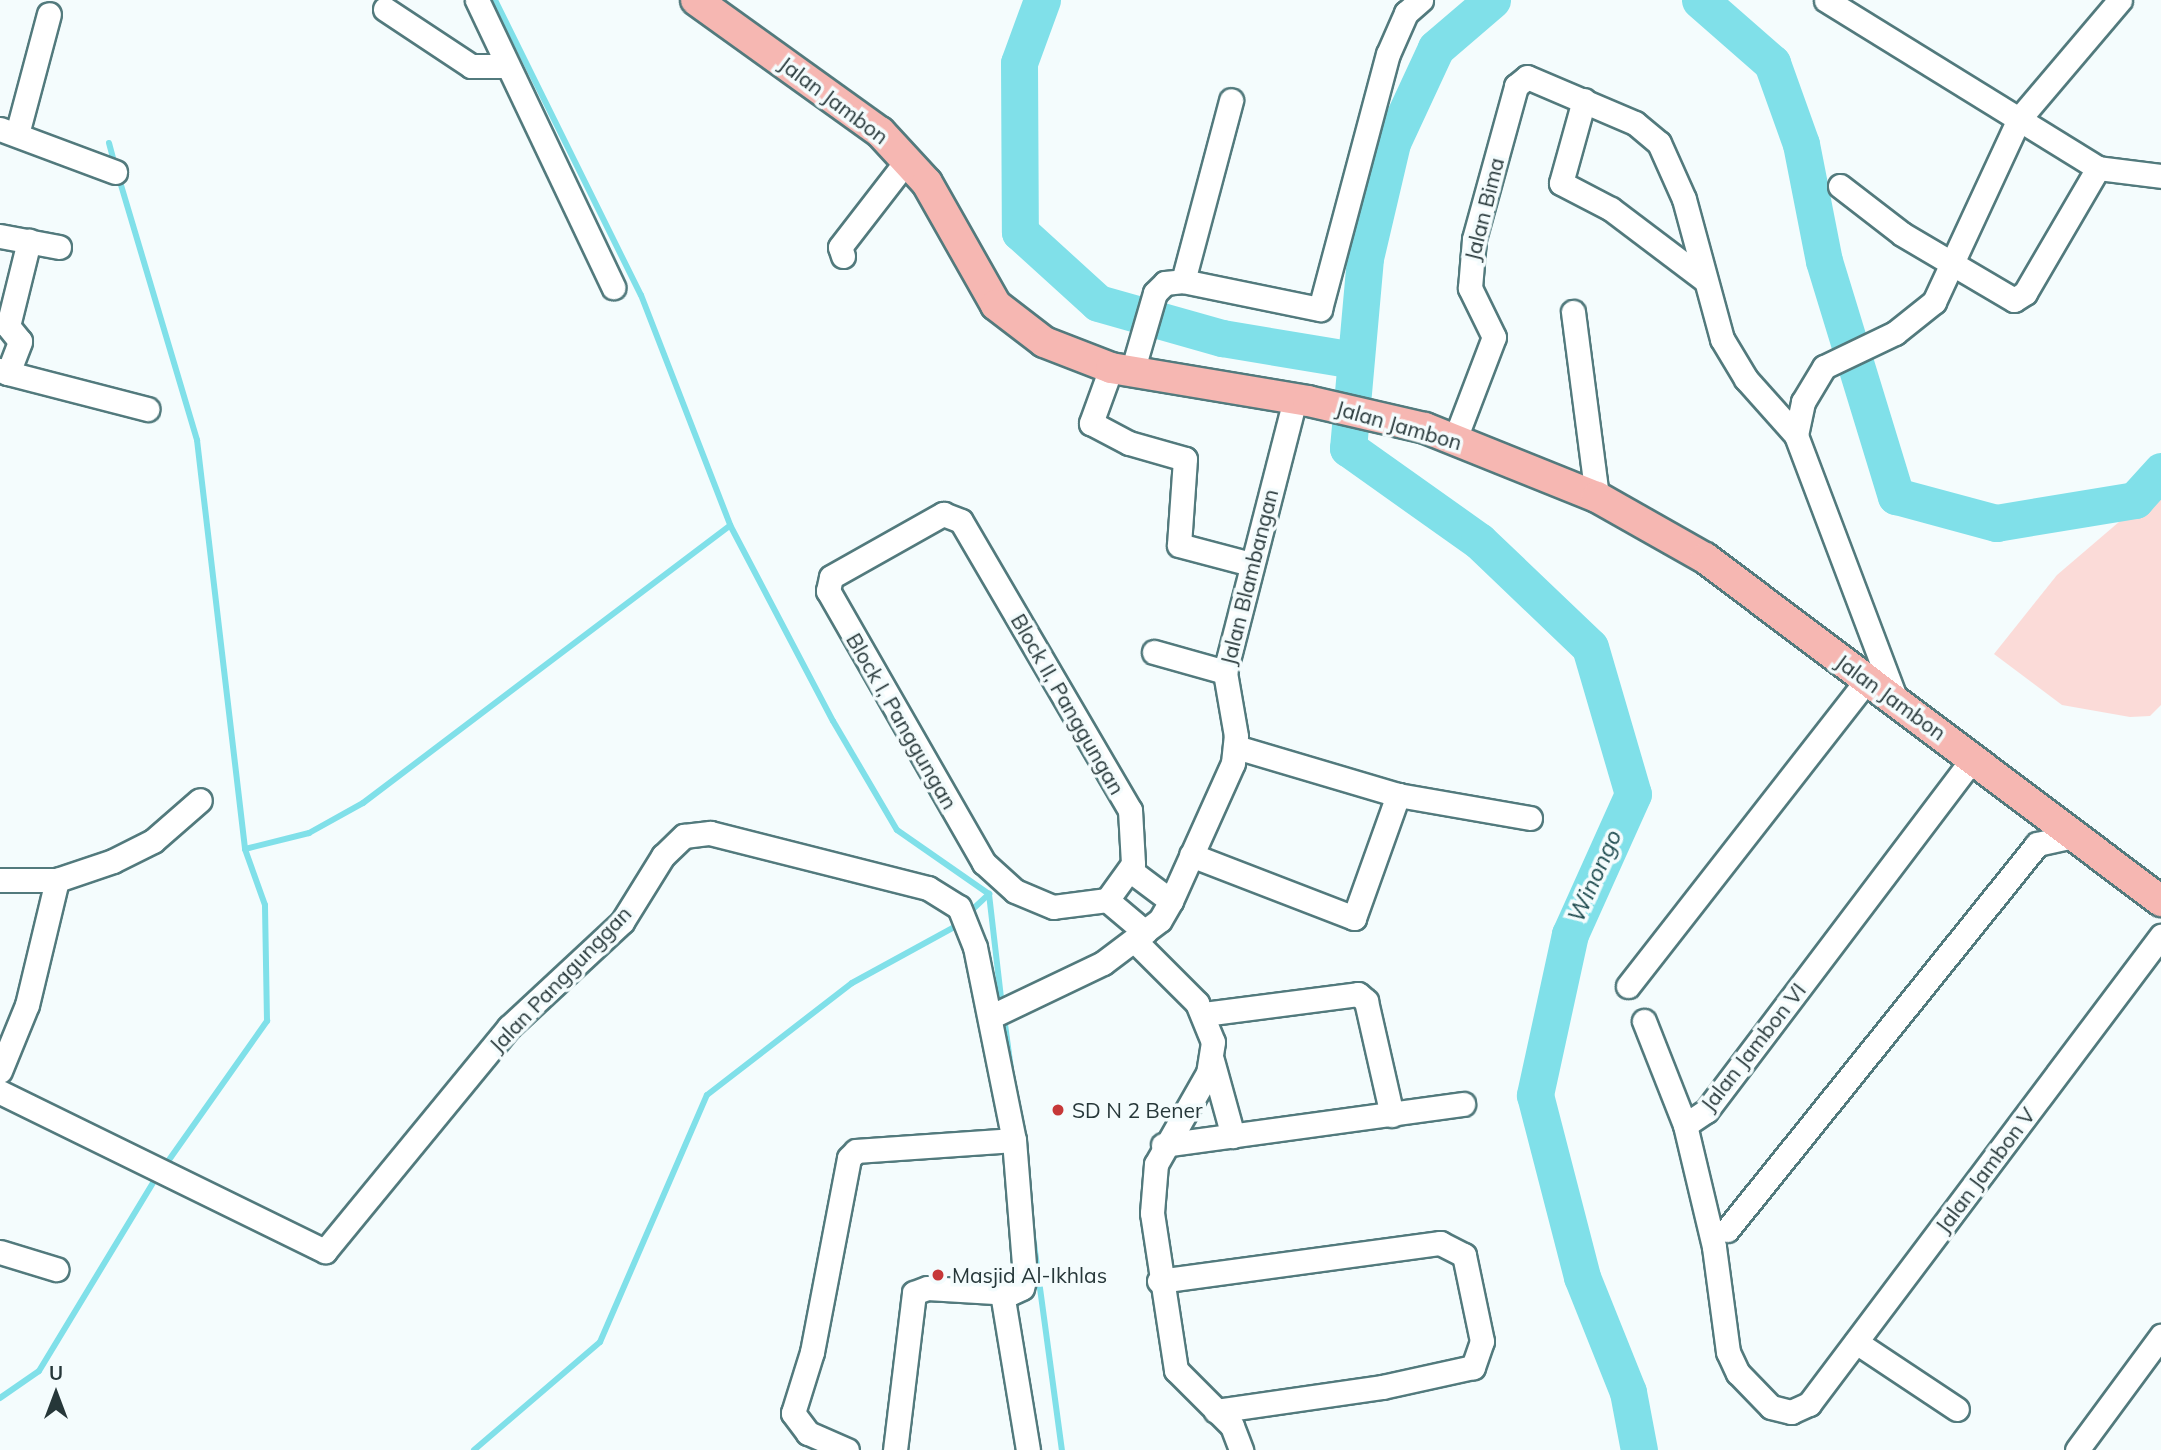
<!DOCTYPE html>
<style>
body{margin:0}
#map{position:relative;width:2161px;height:1450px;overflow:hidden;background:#f4fcfd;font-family:Mulish,sans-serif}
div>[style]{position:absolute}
.green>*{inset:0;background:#fbdbd8}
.stream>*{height:6px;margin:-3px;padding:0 3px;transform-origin:3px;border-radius:3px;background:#80e0e9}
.river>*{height:37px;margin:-18.5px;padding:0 18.5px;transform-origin:18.5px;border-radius:18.5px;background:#80e0e9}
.roads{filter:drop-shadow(2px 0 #527a7d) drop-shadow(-2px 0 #527a7d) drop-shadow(0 2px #527a7d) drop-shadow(0 -2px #527a7d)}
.minor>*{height:23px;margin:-11.5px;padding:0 11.5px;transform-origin:11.5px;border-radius:11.5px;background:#fff}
.major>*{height:30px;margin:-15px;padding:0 15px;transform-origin:15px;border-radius:15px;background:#f6b7b2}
.dots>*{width:19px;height:19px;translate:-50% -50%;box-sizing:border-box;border:4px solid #f4fcfd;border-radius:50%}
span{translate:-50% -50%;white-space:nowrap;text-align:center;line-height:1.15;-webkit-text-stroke:7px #f4fcfd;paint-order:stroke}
.street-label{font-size:21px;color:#263739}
.poi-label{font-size:21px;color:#263739}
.left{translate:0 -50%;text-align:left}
.water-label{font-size:23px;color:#1e4b4f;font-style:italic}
.north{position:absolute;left:21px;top:1359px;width:70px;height:70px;-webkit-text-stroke:5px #f4fcfd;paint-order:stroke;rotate:0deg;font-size:19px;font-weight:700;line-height:28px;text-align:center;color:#263739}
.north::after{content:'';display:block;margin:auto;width:24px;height:32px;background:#263739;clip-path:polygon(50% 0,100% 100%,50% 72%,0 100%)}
</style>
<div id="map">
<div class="green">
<i style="clip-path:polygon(2161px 486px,2161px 705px,2150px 716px,2130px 717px,2062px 705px,1994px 654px,2057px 575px)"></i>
</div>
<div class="stream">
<i style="left:495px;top:0;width:329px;rotate:63.7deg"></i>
<i style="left:641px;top:295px;width:247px;rotate:68.8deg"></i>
<i style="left:730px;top:525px;width:221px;rotate:62.3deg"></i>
<i style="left:833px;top:721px;width:126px;rotate:59.6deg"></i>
<i style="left:897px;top:830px;width:112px;rotate:34.8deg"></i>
<i style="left:109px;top:143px;width:23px;rotate:75deg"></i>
<i style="left:118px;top:175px;width:277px;rotate:73.4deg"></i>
<i style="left:197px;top:440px;width:412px;rotate:83.3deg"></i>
<i style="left:245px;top:849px;width:66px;rotate:-14deg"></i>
<i style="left:309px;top:833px;width:62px;rotate:-29.1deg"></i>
<i style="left:363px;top:803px;width:460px;rotate:-37.1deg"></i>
<i style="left:989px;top:894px;width:113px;rotate:83.4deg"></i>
<i style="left:974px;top:908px;width:21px;rotate:-43deg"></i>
<i style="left:1004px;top:1017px;width:52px;rotate:82.3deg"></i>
<i style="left:164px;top:1167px;width:179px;rotate:-54.8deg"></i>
<i style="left:267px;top:1021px;width:116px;rotate:-91deg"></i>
<i style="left:265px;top:905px;width:59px;rotate:-109.7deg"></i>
<i style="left:1032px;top:1229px;width:223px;rotate:82.3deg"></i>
<i style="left:0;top:1398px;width:47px;rotate:-34.7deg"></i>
<i style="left:39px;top:1371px;width:228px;rotate:-58.8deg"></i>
<i style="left:474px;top:1450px;width:166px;rotate:-40.6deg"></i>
<i style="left:600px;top:1342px;width:269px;rotate:-66.6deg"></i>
<i style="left:707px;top:1095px;width:183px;rotate:-37.7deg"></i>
<i style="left:852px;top:983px;width:119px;rotate:-28.7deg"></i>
</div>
<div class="river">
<i style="left:1042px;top:0;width:67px;rotate:110.1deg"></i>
<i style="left:1019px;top:63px;width:169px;rotate:89.7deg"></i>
<i style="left:1020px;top:232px;width:105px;rotate:42.3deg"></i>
<i style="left:1098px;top:303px;width:129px;rotate:15.8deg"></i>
<i style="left:1222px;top:338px;width:134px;rotate:9.5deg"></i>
<i style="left:1492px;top:0;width:74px;rotate:139.4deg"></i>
<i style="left:1436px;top:48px;width:105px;rotate:114.9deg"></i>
<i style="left:1392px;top:143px;width:118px;rotate:103.2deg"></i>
<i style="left:1365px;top:258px;width:191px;rotate:95.1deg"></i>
<i style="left:1348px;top:448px;width:161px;rotate:35.4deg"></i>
<i style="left:1479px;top:541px;width:153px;rotate:43.7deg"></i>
<i style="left:1590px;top:647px;width:153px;rotate:73.7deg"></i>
<i style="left:1633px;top:794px;width:154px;rotate:114.2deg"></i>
<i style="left:1570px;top:934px;width:165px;rotate:102.3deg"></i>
<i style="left:1535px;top:1095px;width:188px;rotate:75.5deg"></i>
<i style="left:1582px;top:1277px;width:124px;rotate:68.2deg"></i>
<i style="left:1628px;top:1392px;width:59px;rotate:79.3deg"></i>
<i style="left:1700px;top:0;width:96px;rotate:41.2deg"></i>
<i style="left:1772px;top:63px;width:86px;rotate:70.3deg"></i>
<i style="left:1801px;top:144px;width:119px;rotate:78.9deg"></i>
<i style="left:1824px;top:261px;width:246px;rotate:73deg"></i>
<i style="left:1896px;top:496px;width:104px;rotate:15.1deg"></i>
<i style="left:1996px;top:523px;width:141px;rotate:-9.4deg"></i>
<i style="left:2135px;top:500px;width:39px;rotate:-48deg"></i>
</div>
<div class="roads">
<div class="minor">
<i style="left:477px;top:0;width:318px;rotate:64.6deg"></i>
<i style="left:1826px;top:0;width:320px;rotate:31.7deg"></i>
<i style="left:2098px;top:168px;width:64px;rotate:7.2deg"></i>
<i style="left:385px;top:9px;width:103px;rotate:33.5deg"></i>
<i style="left:471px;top:66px;width:34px"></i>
<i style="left:1584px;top:100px;width:86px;rotate:105.5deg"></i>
<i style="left:1561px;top:183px;width:56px;rotate:27.5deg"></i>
<i style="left:1611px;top:209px;width:118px;rotate:37.1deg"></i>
<i style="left:0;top:129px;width:123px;rotate:20.5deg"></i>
<i style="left:17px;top:134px;width:124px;rotate:-75.1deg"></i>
<i style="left:1840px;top:186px;width:78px;rotate:37.7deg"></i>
<i style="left:1902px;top:234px;width:130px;rotate:30.5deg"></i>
<i style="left:2014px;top:300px;width:13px;rotate:-32deg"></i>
<i style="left:2025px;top:293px;width:145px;rotate:-59.7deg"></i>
<i style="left:0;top:236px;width:60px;rotate:10.6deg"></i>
<i style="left:843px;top:256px;width:9px;rotate:-108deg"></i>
<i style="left:840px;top:247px;width:111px;rotate:-52.3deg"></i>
<i style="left:1183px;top:281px;width:187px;rotate:-75.1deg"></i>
<i style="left:1573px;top:312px;width:187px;rotate:82.6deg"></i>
<i style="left:1111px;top:368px;width:59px;rotate:110deg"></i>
<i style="left:1091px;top:423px;width:43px;rotate:27.8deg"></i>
<i style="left:1129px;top:443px;width:58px;rotate:15.9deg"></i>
<i style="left:1185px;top:459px;width:86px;rotate:94deg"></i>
<i style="left:1179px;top:545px;width:74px;rotate:14.8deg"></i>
<i style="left:0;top:370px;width:9px;rotate:21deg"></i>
<i style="left:8px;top:373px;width:34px;rotate:-69deg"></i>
<i style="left:20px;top:341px;width:19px;rotate:-129deg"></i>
<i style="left:8px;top:326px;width:88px;rotate:-76.1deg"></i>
<i style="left:1132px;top:372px;width:82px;rotate:-73.8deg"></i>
<i style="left:1155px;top:293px;width:14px;rotate:-45deg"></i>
<i style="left:1165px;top:283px;width:18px;rotate:-6deg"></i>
<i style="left:1183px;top:281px;width:140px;rotate:11.6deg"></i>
<i style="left:1320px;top:309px;width:264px;rotate:-75.1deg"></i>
<i style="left:1388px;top:54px;width:45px;rotate:-66.3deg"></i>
<i style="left:1406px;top:13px;width:20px;rotate:-41deg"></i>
<i style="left:8px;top:373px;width:144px;rotate:14.5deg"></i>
<i style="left:1455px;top:439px;width:109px;rotate:-69.1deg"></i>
<i style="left:1494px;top:337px;width:55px;rotate:-116.1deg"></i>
<i style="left:1470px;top:288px;width:49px;rotate:-85.3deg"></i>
<i style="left:1474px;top:239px;width:159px;rotate:-74.6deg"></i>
<i style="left:1516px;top:86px;width:14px;rotate:-39deg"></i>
<i style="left:1527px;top:77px;width:117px;rotate:23.1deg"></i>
<i style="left:1635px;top:123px;width:31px;rotate:40deg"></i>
<i style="left:1659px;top:143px;width:61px;rotate:65.9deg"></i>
<i style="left:1684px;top:199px;width:145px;rotate:74.8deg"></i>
<i style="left:1722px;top:339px;width:47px;rotate:59deg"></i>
<i style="left:1746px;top:379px;width:75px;rotate:48.2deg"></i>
<i style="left:943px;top:514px;width:19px;rotate:21deg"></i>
<i style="left:961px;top:521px;width:335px;rotate:59.7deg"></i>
<i style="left:1130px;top:810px;width:54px;rotate:86.8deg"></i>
<i style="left:1133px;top:864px;width:44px;rotate:125.8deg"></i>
<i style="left:1107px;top:900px;width:54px;rotate:172.6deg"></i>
<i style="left:1053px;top:907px;width:41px;rotate:-157.2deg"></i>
<i style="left:1015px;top:891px;width:42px;rotate:-137.9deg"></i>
<i style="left:984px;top:863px;width:314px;rotate:-119.8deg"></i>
<i style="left:828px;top:591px;width:14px;rotate:-78deg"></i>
<i style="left:831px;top:577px;width:129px;rotate:-29.4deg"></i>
<i style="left:1154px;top:652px;width:74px;rotate:15.7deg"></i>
<i style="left:1896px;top:700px;width:283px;rotate:-110.7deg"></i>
<i style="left:1796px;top:435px;width:34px;rotate:-78deg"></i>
<i style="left:1803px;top:402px;width:41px;rotate:-59deg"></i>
<i style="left:1824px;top:367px;width:79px;rotate:-25.6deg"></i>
<i style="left:1895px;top:333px;width:50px;rotate:-38.5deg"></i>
<i style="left:1934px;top:302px;width:202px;rotate:-65.1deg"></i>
<i style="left:2019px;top:119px;width:156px;rotate:-49.7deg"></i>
<i style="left:1236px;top:747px;width:169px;rotate:16.5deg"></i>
<i style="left:1398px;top:795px;width:134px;rotate:9.9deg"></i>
<i style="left:1974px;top:757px;width:444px;rotate:127.1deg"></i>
<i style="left:1706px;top:1111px;width:25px;rotate:146deg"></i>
<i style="left:1685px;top:1125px;width:125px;rotate:76.6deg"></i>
<i style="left:1714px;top:1247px;width:106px;rotate:82.4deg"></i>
<i style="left:1728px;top:1352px;width:23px;rotate:65deg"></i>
<i style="left:1738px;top:1373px;width:47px;rotate:45.9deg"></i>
<i style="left:1771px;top:1407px;width:21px;rotate:14deg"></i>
<i style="left:1791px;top:1412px;width:20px;rotate:-24deg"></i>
<i style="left:1809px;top:1404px;width:586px;rotate:-53.05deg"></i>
<i style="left:1191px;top:855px;width:175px;rotate:21.1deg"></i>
<i style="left:1354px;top:918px;width:131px;rotate:-70.3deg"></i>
<i style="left:1131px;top:871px;width:50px;rotate:36.9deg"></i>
<i style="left:0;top:880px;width:57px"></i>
<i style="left:57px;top:880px;width:59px;rotate:-18.7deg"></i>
<i style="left:113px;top:861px;width:45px;rotate:-26.6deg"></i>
<i style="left:153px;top:841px;width:62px;rotate:-41.1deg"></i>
<i style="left:1107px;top:900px;width:50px;rotate:40.1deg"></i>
<i style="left:1135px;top:941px;width:88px;rotate:45deg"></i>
<i style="left:1197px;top:1003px;width:42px;rotate:67.7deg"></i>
<i style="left:1213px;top:1042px;width:31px;rotate:99deg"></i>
<i style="left:1208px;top:1073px;width:105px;rotate:119.7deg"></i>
<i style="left:1156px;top:1164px;width:49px;rotate:94.7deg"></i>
<i style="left:1152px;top:1213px;width:159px;rotate:81.3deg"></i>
<i style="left:1176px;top:1370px;width:79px;rotate:45deg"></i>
<i style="left:1232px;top:1426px;width:26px;rotate:69deg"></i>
<i style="left:1628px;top:986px;width:388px;rotate:-52deg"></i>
<i style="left:1204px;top:1014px;width:155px;rotate:-7.4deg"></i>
<i style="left:1358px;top:994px;width:11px;rotate:41deg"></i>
<i style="left:1366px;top:1001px;width:117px;rotate:77.2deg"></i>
<i style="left:990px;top:1017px;width:125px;rotate:-25.5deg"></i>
<i style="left:1103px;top:963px;width:71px;rotate:-37deg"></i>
<i style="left:1160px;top:920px;width:22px;rotate:-60deg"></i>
<i style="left:1171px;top:901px;width:151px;rotate:-65.8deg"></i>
<i style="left:1233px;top:763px;width:27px;rotate:-84deg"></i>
<i style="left:1236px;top:736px;width:65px;rotate:-99.8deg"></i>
<i style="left:1225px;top:672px;width:282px;rotate:-75.6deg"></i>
<i style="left:1644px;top:1021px;width:112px;rotate:68.5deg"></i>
<i style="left:1212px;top:1060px;width:79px;rotate:74.6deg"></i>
<i style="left:0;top:1071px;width:71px;rotate:-67.8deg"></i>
<i style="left:27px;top:1005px;width:129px;rotate:-76.5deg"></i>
<i style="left:0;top:1092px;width:362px;rotate:26.1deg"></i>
<i style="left:325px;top:1251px;width:290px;rotate:-50.6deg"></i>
<i style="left:509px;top:1027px;width:154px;rotate:-42.9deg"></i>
<i style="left:622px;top:922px;width:78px;rotate:-58.2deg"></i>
<i style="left:663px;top:856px;width:29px;rotate:-44deg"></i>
<i style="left:684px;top:836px;width:26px;rotate:-7deg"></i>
<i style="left:710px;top:833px;width:225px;rotate:14.2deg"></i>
<i style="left:928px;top:888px;width:36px;rotate:32deg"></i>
<i style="left:959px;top:907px;width:43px;rotate:68.2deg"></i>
<i style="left:975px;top:947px;width:197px;rotate:78.6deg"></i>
<i style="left:1014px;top:1140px;width:137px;rotate:85.4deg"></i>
<i style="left:1025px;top:1277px;width:11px;rotate:105deg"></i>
<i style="left:1022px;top:1288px;width:12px;rotate:156deg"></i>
<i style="left:1011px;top:1293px;width:84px;rotate:-176.6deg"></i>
<i style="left:927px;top:1288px;width:14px;rotate:159deg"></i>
<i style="left:914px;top:1293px;width:158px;rotate:96.9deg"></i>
<i style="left:1163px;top:1145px;width:303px;rotate:-7.8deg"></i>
<i style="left:1727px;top:1230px;width:495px;rotate:-51.2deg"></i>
<i style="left:2037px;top:844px;width:42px;rotate:-12.4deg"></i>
<i style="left:0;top:1252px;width:59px;rotate:16.9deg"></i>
<i style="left:1159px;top:1281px;width:284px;rotate:-7.7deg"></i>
<i style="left:1440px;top:1243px;width:27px;rotate:27deg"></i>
<i style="left:1464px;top:1255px;width:88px;rotate:78.2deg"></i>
<i style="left:1482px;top:1341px;width:28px;rotate:109deg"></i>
<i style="left:1473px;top:1367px;width:93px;rotate:167.6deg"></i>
<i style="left:1382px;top:1387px;width:168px;rotate:171.8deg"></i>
<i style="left:1002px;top:1293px;width:159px;rotate:80.6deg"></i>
<i style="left:1856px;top:1342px;width:121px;rotate:33.6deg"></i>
<i style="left:847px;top:1450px;width:43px;rotate:-156.4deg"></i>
<i style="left:808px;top:1433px;width:25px;rotate:-127deg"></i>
<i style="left:793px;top:1413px;width:64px;rotate:-72.7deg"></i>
<i style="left:812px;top:1352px;width:197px;rotate:-79.2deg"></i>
<i style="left:849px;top:1158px;width:10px;rotate:-45deg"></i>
<i style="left:856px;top:1151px;width:158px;rotate:-4deg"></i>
<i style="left:2077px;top:1450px;width:142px;rotate:-53.6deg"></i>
</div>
<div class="major">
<i style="left:696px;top:0;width:226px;rotate:35.7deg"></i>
<i style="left:880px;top:132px;width:69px;rotate:47.3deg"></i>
<i style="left:927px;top:183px;width:140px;rotate:60.5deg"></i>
<i style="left:996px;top:305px;width:61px;rotate:37.6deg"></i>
<i style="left:1044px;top:342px;width:72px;rotate:21.2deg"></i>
<i style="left:1111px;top:368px;width:200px;rotate:9.5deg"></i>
<i style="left:1308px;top:401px;width:120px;rotate:13deg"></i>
<i style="left:1425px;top:428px;width:185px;rotate:21.9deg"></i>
<i style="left:1597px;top:497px;width:124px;rotate:29.5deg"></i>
<i style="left:1705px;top:558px;width:571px;rotate:36.95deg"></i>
</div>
</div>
<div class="dots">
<i style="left:1058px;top:1110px;background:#c63838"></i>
<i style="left:938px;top:1275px;background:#c63838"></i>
</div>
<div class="street-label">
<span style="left:834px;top:100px;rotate:37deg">Jalan Jambon</span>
<span style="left:1484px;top:209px;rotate:-76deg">Jalan Bima</span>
<span style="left:1399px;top:425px;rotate:16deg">Jalan Jambon</span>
<span style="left:1249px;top:577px;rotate:-76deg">Jalan Blambangan</span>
<span style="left:1891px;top:697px;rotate:36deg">Jalan Jambon</span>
<span style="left:1068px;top:704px;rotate:60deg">Block II, Panggungan</span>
<span style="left:902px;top:721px;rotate:60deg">Block I, Panggungan</span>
<span style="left:560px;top:979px;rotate:-46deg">Jalan Panggunggan</span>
<span style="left:1753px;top:1047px;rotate:-52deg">Jalan Jambon VI</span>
<span style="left:1985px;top:1170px;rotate:-53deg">Jalan Jambon V</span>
</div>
<div class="poi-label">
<span class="left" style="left:1072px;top:1110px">SD N 2 Bener</span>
<span class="left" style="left:952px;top:1275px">Masjid Al-Ikhlas</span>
</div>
<div class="water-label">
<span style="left:1595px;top:876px;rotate:-66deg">Winongo</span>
</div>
<div class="north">U</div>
</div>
